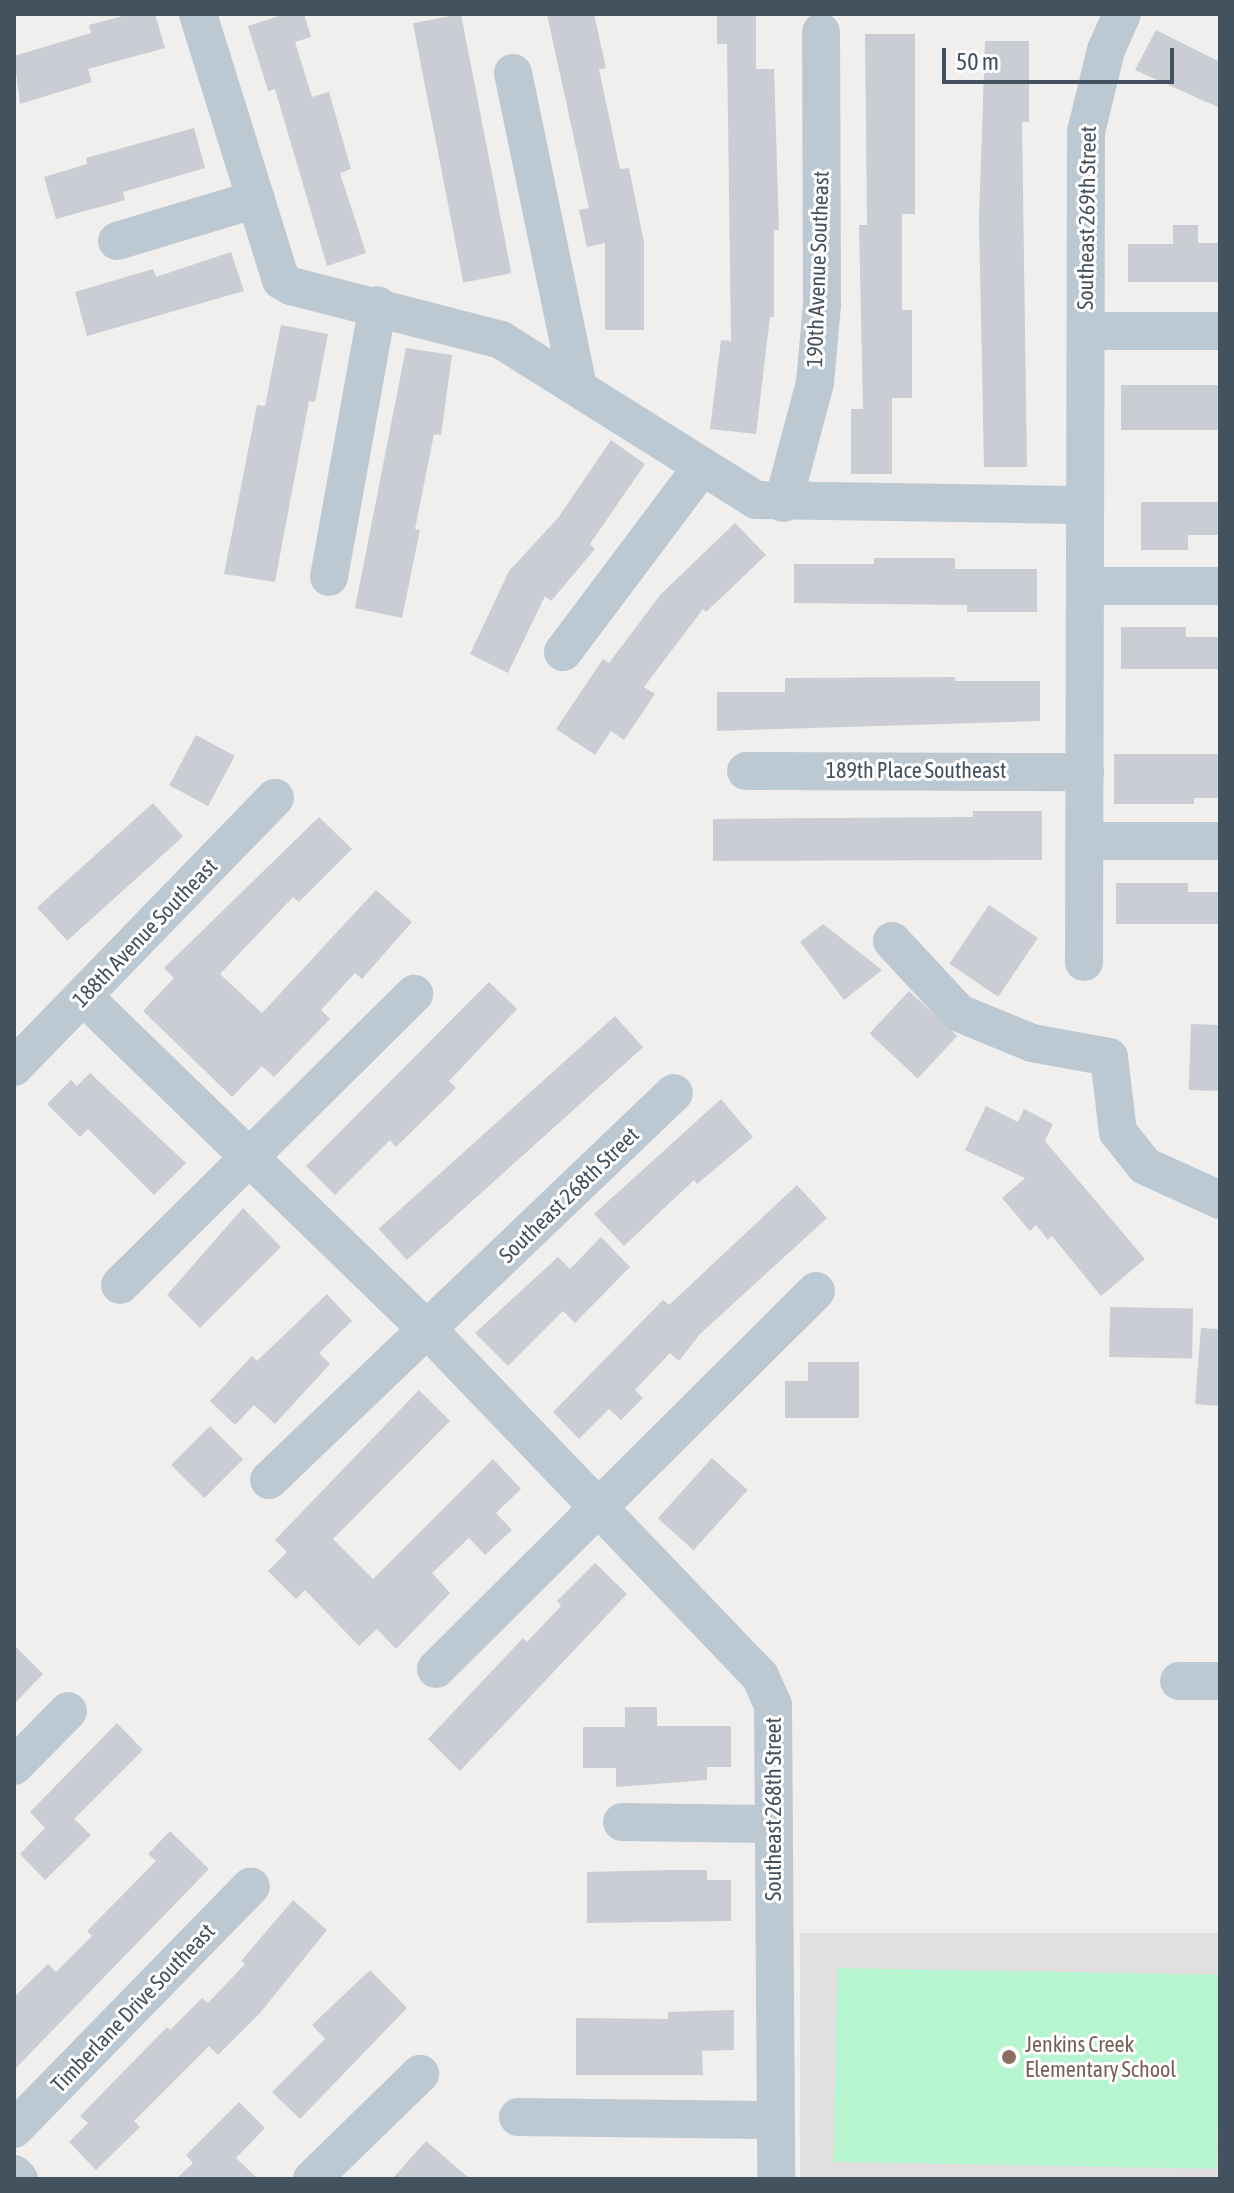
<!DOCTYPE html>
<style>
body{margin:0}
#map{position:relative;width:1234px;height:2193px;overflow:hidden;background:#f1eeee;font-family:"Asap Condensed",sans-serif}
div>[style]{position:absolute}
.education>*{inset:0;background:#e2dfe0;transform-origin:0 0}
.green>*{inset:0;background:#b7f4d0;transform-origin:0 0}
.building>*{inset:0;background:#cacdd4;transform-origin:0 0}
.minor>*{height:38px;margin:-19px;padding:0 19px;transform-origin:19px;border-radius:19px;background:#bdc9d2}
.dots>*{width:22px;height:22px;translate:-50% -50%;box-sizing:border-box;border:4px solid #fff;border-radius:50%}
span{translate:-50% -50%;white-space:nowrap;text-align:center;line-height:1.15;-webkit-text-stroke:6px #fff;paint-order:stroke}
.street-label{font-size:22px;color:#44515e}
.education-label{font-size:22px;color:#785e54}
.left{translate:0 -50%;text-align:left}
.frame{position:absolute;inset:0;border:16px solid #44515e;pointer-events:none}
.scale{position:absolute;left:942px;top:48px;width:232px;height:36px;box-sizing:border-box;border:4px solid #44515e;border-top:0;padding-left:10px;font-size:24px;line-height:28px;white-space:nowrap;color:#44515e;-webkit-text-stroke:6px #fff;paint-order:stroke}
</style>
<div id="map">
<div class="education">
<i style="left:800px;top:1933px;width:420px;height:246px"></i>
</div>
<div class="green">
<i style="left:837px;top:1968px;width:383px;height:194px;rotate:1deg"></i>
</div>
<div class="building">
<i style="clip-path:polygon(130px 14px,155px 14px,165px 48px,88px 69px,92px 82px,20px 104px,14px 56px,91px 33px,89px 25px)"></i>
<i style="clip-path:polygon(285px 14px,304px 14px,311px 37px,295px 42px,312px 97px,329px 92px,351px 169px,340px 173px,366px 253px,327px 266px,275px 89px,268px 91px,248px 26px)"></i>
<i style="left:461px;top:14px;width:264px;height:49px;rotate:79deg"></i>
<i style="clip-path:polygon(547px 14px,594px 14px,606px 68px,599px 69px,620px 169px,629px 168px,644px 243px,644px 330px,605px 330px,605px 243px,587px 247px,579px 210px,589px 208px)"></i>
<i style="clip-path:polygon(717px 14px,756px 14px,756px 69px,774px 69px,779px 230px,774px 230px,774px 317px,770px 317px,756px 434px,710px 429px,721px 340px,731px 341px,727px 44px,717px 44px)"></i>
<i style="clip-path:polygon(1156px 30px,1220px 62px,1220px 108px,1135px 70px)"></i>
<i style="clip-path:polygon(865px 34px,915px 34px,915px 214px,902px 214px,902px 310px,912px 310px,912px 398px,892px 398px,892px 474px,851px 474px,851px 409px,863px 409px,859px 225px,867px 225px)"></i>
<i style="clip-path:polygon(985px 41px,1029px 41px,1029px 122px,1022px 122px,1027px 467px,984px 467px,979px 220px)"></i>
<i style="clip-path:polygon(194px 128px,205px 168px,123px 192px,125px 200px,56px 219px,44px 177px,87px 164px,86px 158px)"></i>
<i style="clip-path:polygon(1173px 225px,1198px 225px,1198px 243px,1220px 243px,1220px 282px,1128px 282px,1128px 244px,1173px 244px)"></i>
<i style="clip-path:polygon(231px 252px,244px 291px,87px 336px,75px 292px,153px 269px,156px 277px)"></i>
<i style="clip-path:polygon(281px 325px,328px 334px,315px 402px,309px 401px,275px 582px,224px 574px,257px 405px,265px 406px)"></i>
<i style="clip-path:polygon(406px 348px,452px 355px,441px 435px,434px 434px,415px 529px,420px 530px,402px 618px,355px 608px)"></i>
<i style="left:1121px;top:385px;width:99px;height:45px"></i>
<i style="clip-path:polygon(611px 440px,645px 464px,590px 544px,595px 549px,551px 601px,545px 596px,508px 673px,470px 654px,509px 571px,558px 518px)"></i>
<i style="clip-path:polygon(1141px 502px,1220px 502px,1220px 535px,1188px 535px,1188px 550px,1141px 550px)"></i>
<i style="clip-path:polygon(735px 523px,766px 555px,706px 612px,703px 609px,644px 687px,655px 694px,624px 740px,611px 731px,595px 755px,556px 729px,603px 659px,609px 663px,661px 594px)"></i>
<i style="clip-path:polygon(874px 558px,955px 558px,955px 569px,1037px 569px,1037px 612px,967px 612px,967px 605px,794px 603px,794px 564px,874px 564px)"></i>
<i style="clip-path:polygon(1121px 627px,1186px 627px,1186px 637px,1220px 637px,1220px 669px,1121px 669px)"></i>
<i style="clip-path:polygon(955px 677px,955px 681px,1040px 681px,1040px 721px,717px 731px,717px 692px,785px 692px,785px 678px)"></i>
<i style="left:196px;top:735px;width:44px;height:57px;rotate:28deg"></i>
<i style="clip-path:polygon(1114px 754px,1220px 754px,1220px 798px,1194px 798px,1194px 804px,1114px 804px)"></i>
<i style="left:153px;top:803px;width:45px;height:156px;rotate:48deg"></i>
<i style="clip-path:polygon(973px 811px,1042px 811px,1042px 860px,713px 861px,713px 819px,973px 817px)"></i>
<i style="clip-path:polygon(319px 817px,352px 849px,299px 902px,293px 897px,220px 974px,262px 1013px,376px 890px,412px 922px,362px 979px,355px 973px,321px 1010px,330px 1019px,274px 1077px,262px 1066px,232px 1097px,143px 1011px,174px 978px,164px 968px)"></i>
<i style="clip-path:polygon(1116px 883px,1188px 883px,1188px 892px,1220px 892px,1220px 924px,1116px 924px)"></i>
<i style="left:989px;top:905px;width:59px;height:71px;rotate:34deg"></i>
<i style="clip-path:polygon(823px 924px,882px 970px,844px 1000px,800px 942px)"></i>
<i style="clip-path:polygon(489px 982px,517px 1009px,449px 1081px,456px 1088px,396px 1147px,390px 1140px,335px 1195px,306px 1166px)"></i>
<i style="left:909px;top:991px;width:66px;height:58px;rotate:43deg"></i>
<i style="left:615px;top:1016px;width:42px;height:318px;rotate:48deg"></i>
<i style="left:1191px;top:1024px;width:29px;height:66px;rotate:2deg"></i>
<i style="clip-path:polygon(90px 1073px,186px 1163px,154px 1195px,88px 1129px,80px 1137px,47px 1104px,71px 1080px,77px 1086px)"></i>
<i style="clip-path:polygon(721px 1099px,753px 1137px,697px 1184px,694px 1180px,624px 1246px,594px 1214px)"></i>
<i style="clip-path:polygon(986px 1106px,1018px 1122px,1024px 1109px,1053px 1124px,1045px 1141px,1145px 1259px,1101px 1296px,1052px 1236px,1048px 1240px,1036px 1225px,1030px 1231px,1002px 1198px,1025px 1178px,965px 1150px)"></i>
<i style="clip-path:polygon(797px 1185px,827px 1218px,700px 1334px,679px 1361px,670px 1353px,635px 1390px,643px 1398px,621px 1420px,609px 1409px,579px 1439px,553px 1412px,663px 1300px,669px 1305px)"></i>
<i style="clip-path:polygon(243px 1208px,281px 1247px,200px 1328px,167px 1295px)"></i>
<i style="clip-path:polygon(601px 1237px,630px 1267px,575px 1323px,563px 1311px,508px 1366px,475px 1333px,558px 1257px,570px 1269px)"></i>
<i style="clip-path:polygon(327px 1294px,352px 1321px,319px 1353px,330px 1364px,275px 1424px,254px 1405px,235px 1425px,210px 1401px,252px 1356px,257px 1361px)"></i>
<i style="left:1110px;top:1307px;width:83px;height:50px;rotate:1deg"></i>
<i style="clip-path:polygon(1201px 1328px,1220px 1329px,1220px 1406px,1195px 1404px)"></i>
<i style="clip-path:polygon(808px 1362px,859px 1362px,859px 1418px,785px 1418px,785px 1381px,808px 1381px)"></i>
<i style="clip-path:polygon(419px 1390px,450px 1421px,333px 1539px,373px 1579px,493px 1459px,521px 1489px,496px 1513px,512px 1530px,485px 1555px,469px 1538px,432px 1573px,450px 1593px,396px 1649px,377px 1629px,359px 1646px,305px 1590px,296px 1599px,268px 1571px,287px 1552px,275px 1540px)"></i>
<i style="left:210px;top:1426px;width:47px;height:55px;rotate:45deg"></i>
<i style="left:712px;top:1458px;width:48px;height:81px;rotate:42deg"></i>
<i style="clip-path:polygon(595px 1563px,627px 1594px,460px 1771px,428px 1739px,523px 1638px,527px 1642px,561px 1606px,557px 1601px)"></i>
<i style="clip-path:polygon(14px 1645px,43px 1674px,14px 1704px)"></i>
<i style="clip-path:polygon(625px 1707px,657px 1707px,657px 1726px,731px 1726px,731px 1767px,707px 1767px,707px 1780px,616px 1787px,616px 1768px,583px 1768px,583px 1727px,625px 1727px)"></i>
<i style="clip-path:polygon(117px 1723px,143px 1750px,74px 1819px,91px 1835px,45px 1880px,20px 1854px,45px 1828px,30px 1812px)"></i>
<i style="clip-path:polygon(170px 1831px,209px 1869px,14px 2070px,14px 1997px,48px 1964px,56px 1972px,92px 1936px,87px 1931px,156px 1861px,148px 1854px)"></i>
<i style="clip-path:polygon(668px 1870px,707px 1870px,707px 1880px,731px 1880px,731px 1921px,587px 1923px,587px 1872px)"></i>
<i style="clip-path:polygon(293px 1900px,327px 1930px,260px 2013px,218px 2055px,209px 2046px,134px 2121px,140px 2127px,96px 2170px,69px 2142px,88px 2123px,80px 2116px,167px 2027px,170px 2030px,202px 1998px,208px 2003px,245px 1964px,241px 1961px)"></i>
<i style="clip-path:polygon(370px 1970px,407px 2008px,300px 2119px,272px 2092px,325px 2039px,312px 2025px)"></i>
<i style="clip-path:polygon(734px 2010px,734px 2050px,702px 2051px,703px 2075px,576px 2075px,576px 2018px,668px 2019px,668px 2012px)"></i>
<i style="clip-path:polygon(239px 2102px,265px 2128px,236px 2158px,258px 2179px,176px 2179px,193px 2163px,186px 2155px)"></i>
<i style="clip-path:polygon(426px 2141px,470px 2179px,392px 2179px)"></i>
</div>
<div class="minor">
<i style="left:198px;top:14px;width:279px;rotate:72.7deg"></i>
<i style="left:281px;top:280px;width:12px;rotate:31deg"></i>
<i style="left:291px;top:286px;width:217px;rotate:14.4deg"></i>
<i style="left:501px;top:340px;width:301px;rotate:32.1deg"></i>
<i style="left:756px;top:500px;width:329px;rotate:0.9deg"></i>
<i style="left:513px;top:73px;width:320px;rotate:78.3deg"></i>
<i style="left:117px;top:241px;width:145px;rotate:-16.8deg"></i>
<i style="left:1086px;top:331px;width:134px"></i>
<i style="left:783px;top:503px;width:124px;rotate:-75.1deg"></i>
<i style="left:815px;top:383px;width:79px;rotate:-84.9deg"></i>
<i style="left:822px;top:304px;width:272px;rotate:-90.2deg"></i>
<i style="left:329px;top:577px;width:276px;rotate:-79.8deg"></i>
<i style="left:1085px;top:586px;width:135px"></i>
<i style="left:563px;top:652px;width:231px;rotate:-53.1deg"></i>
<i style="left:746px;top:771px;width:339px;rotate:0.2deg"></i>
<i style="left:1085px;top:841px;width:135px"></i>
<i style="left:892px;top:941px;width:98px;rotate:47.1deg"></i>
<i style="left:959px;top:1013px;width:79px;rotate:22.3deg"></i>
<i style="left:1032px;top:1043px;width:78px;rotate:10.3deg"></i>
<i style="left:1109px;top:1057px;width:76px;rotate:83.2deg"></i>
<i style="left:1118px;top:1132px;width:43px;rotate:51.5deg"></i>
<i style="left:1145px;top:1166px;width:82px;rotate:24.4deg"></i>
<i style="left:1084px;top:962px;width:830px;rotate:-89.86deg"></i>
<i style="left:1086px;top:132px;width:84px;rotate:-76.3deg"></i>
<i style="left:1106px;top:50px;width:39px;rotate:-66deg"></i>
<i style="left:84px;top:997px;width:480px;rotate:44.1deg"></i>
<i style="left:429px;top:1331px;width:478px;rotate:46.2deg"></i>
<i style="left:760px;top:1676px;width:32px;rotate:66deg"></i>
<i style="left:773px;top:1705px;width:474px;rotate:89.6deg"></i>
<i style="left:14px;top:1067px;width:375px;rotate:-45.9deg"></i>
<i style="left:120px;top:1285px;width:414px;rotate:-44.7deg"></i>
<i style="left:269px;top:1480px;width:560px;rotate:-43.7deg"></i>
<i style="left:436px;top:1669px;width:536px;rotate:-44.85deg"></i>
<i style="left:1179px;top:1681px;width:41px"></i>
<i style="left:14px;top:1766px;width:77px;rotate:-45.5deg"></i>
<i style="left:622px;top:1822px;width:152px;rotate:0.8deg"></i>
<i style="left:518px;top:2117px;width:258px;rotate:0.7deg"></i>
<i style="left:14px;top:2129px;width:339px;rotate:-45.7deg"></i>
<i style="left:14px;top:2174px;width:7px;rotate:45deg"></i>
<i style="left:312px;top:2179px;width:151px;rotate:-44.2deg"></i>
</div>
<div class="dots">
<i style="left:1009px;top:2057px;background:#8d6e63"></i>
</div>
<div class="street-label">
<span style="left:1087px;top:218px;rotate:-89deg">Southeast 269th Street</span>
<span style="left:818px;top:269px;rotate:-88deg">190th Avenue Southeast</span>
<span style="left:916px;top:771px">189th Place Southeast</span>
<span style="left:145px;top:933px;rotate:-46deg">188th Avenue Southeast</span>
<span style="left:569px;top:1195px;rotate:-44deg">Southeast 268th Street</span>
<span style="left:774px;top:1809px;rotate:-90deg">Southeast 268th Street</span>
<span style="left:133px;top:2008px;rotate:-46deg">Timberlane Drive Southeast</span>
</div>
<div class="education-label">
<span class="left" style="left:1025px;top:2057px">Jenkins Creek<br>Elementary School</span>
</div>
<div class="frame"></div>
<div class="scale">50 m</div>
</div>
